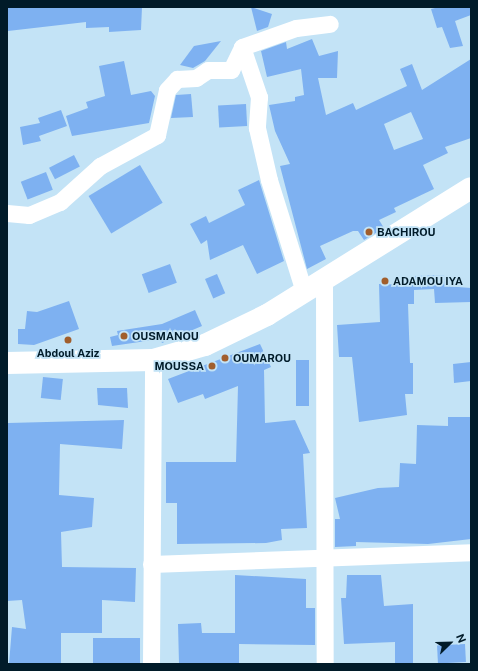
<!DOCTYPE html>
<style>
body{margin:0}
#map{position:relative;width:478px;height:671px;overflow:hidden;background:#c3e3f6;font-family:"Public Sans",sans-serif}
div>[style]{position:absolute}
.building>*{inset:0;background:#7eb1f1;transform-origin:0 0}
.minor>*{height:17px;margin:-8.5px;padding:0 8.5px;transform-origin:8.5px;border-radius:8.5px;background:#fff}
.tertiary>*{height:22px;margin:-11px;padding:0 11px;transform-origin:11px;border-radius:11px;background:#fff}
.dots>*{width:11px;height:11px;translate:-50% -50%;box-sizing:border-box;border:2px solid #c3e3f6;border-radius:50%}
span{translate:-50% -50%;white-space:nowrap;text-align:center;line-height:1.15;-webkit-text-stroke:3.5px #c3e3f6;paint-order:stroke}
.poi-label{font-size:11px;color:#011b29;font-weight:700}
.left{translate:0 -50%;text-align:left}
.right{translate:-100% -50%;text-align:right}
.frame{position:absolute;inset:0;border:8px solid #011b29;pointer-events:none}
.north{position:absolute;left:430px;top:623px;width:40px;height:40px;-webkit-text-stroke:3px #c3e3f6;paint-order:stroke;rotate:67deg;font-size:11px;font-weight:700;line-height:16px;text-align:center;color:#011b29}
.north::after{content:'';display:block;margin:auto;width:14px;height:18px;background:#011b29;clip-path:polygon(50% 0,100% 100%,50% 72%,0 100%)}
</style>
<div id="map">
<div class="building">
<i style="clip-path:polygon(7px 7px,142px 7px,141px 30px,109px 32px,109px 27px,86px 28px,86px 22px,8px 31px)"></i>
<i style="clip-path:polygon(251px 7px,272px 14px,268px 27px,257px 31px)"></i>
<i style="clip-path:polygon(439px 7px,471px 7px,471px 15px,455px 21px,463px 46px,450px 48px,442px 27px,437px 28px,431px 9px)"></i>
<i style="clip-path:polygon(evenodd,312px 39px,319px 56px,338px 51px,337px 78px,318px 78px,326px 115px,353px 103px,356px 110px,407px 86px,400px 69px,412px 64px,422px 90px,471px 59px,471px 138px,445px 147px,448px 153px,423px 165px,434px 189px,394px 208px,396px 212px,379px 220px,384px 228px,364px 240px,358px 231px,353px 231px,320px 246px,326px 259px,307px 269px,280px 166px,290px 164px,275px 131px,269px 105px,295px 101px,295px 97px,304px 95px,301px 69px,267px 77px,261px 51px,286px 42px,287px 49px,312px 39px,411px 112px,423px 139px,394px 150px,384px 124px,411px 112px)"></i>
<i style="clip-path:polygon(221px 41px,205px 61px,193px 68px,180px 65px,194px 46px)"></i>
<i style="clip-path:polygon(124px 61px,131px 95px,151px 91px,155px 96px,149px 123px,72px 136px,66px 116px,88px 108px,86px 102px,105px 96px,99px 66px)"></i>
<i style="clip-path:polygon(191px 94px,193px 117px,171px 118px,176px 95px)"></i>
<i style="left:246px;top:104px;width:22px;height:28px;rotate:87deg"></i>
<i style="clip-path:polygon(61px 110px,67px 126px,39px 136px,41px 141px,23px 145px,20px 127px,40px 123px,38px 118px)"></i>
<i style="left:74px;top:155px;width:13px;height:28px;rotate:63deg"></i>
<i style="left:140px;top:165px;width:44px;height:60px;rotate:59deg"></i>
<i style="left:46px;top:172px;width:19px;height:27px;rotate:69deg"></i>
<i style="clip-path:polygon(259px 180px,284px 261px,257px 274px,243px 245px,210px 260px,207px 240px,201px 244px,190px 224px,206px 216px,209px 223px,245px 205px,238px 190px)"></i>
<i style="left:170px;top:264px;width:20px;height:30px;rotate:70deg"></i>
<i style="left:217px;top:274px;width:21px;height:13px;rotate:67deg"></i>
<i style="clip-path:polygon(444px 275px,445px 286px,471px 288px,471px 302px,435px 303px,434px 289px,414px 290px,414px 304px,408px 304px,410px 363px,413px 363px,413px 394px,405px 394px,407px 415px,359px 422px,352px 357px,339px 357px,337px 325px,380px 322px,379px 284px,412px 285px,412px 276px)"></i>
<i style="clip-path:polygon(69px 301px,79px 329px,34px 345px,18px 344px,18px 329px,25px 329px,27px 311px,37px 312px)"></i>
<i style="clip-path:polygon(195px 310px,202px 326px,162px 343px,160px 339px,112px 346px,110px 337px,118px 335px,117px 331px,162px 324px)"></i>
<i style="clip-path:polygon(260px 344px,271px 367px,264px 370px,265px 423px,295px 420px,310px 453px,303px 454px,307px 528px,281px 529px,282px 540px,266px 543px,177px 544px,177px 503px,166px 503px,166px 462px,236px 462px,238px 386px,205px 399px,203px 394px,178px 403px,168px 379px)"></i>
<i style="left:296px;top:360px;width:13px;height:46px"></i>
<i style="clip-path:polygon(471px 362px,471px 381px,454px 383px,453px 364px)"></i>
<i style="left:43px;top:377px;width:20px;height:21px;rotate:6deg"></i>
<i style="clip-path:polygon(97px 388px,127px 388px,128px 408px,98px 405px)"></i>
<i style="clip-path:polygon(448px 417px,471px 417px,471px 539px,428px 544px,356px 542px,356px 546px,335px 547px,335px 519px,340px 519px,335px 498px,378px 488px,399px 487px,400px 463px,416px 464px,417px 425px,448px 426px)"></i>
<i style="clip-path:polygon(124px 420px,122px 449px,60px 444px,59px 495px,94px 498px,92px 527px,61px 532px,62px 567px,136px 568px,135px 602px,102px 600px,102px 633px,61px 633px,61px 664px,9px 664px,12px 627px,26px 629px,22px 600px,7px 601px,8px 423px)"></i>
<i style="clip-path:polygon(235px 575px,306px 579px,306px 608px,315px 608px,315px 645px,239px 644px,239px 664px,179px 664px,178px 624px,201px 623px,202px 633px,235px 633px)"></i>
<i style="clip-path:polygon(347px 575px,381px 575px,384px 606px,413px 604px,413px 664px,395px 664px,395px 642px,344px 644px,341px 598px,346px 598px)"></i>
<i style="left:140px;top:638px;width:26px;height:47px;rotate:90deg"></i>
<i style="left:465px;top:644px;width:18px;height:28px;rotate:87deg"></i>
</div>
<div class="minor">
<i style="left:242px;top:47px;width:53px;rotate:71.2deg"></i>
<i style="left:259px;top:97px;width:31px;rotate:94deg"></i>
<i style="left:257px;top:128px;width:53px;rotate:77deg"></i>
<i style="left:269px;top:180px;width:117px;rotate:72.6deg"></i>
<i style="left:7px;top:213px;width:22px;rotate:5deg"></i>
<i style="left:29px;top:215px;width:34px;rotate:-23deg"></i>
<i style="left:60px;top:202px;width:54px;rotate:-42deg"></i>
<i style="left:100px;top:166px;width:65px;rotate:-28.5deg"></i>
<i style="left:157px;top:135px;width:46px;rotate:-77.5deg"></i>
<i style="left:167px;top:90px;width:15px;rotate:-48deg"></i>
<i style="left:177px;top:79px;width:19px;rotate:-3deg"></i>
<i style="left:196px;top:78px;width:14px;rotate:-34deg"></i>
<i style="left:208px;top:70px;width:23px"></i>
<i style="left:231px;top:70px;width:25px;rotate:-64deg"></i>
<i style="left:242px;top:47px;width:57px;rotate:-19.4deg"></i>
<i style="left:296px;top:28px;width:34px;rotate:-7deg"></i>
<i style="left:324px;top:278px;width:386px;rotate:89.9deg"></i>
<i style="left:151px;top:564px;width:320px;rotate:-2.1deg"></i>
<i style="left:151px;top:664px;width:304px;rotate:-89.6deg"></i>
</div>
<div class="tertiary">
<i style="left:7px;top:363px;width:146px;rotate:-1.2deg"></i>
<i style="left:153px;top:360px;width:54px;rotate:-16.1deg"></i>
<i style="left:205px;top:345px;width:69px;rotate:-25.8deg"></i>
<i style="left:267px;top:315px;width:240px;rotate:-31.9deg"></i>
</div>
<div class="dots">
<i style="left:369px;top:232px;background:#a15e2c"></i>
<i style="left:385px;top:281px;background:#a15e2c"></i>
<i style="left:124px;top:336px;background:#a15e2c"></i>
<i style="left:68px;top:340px;background:#a15e2c"></i>
<i style="left:225px;top:358px;background:#a15e2c"></i>
<i style="left:212px;top:366px;background:#a15e2c"></i>
</div>
<div class="poi-label">
<span class="left" style="left:377px;top:232px">BACHIROU</span>
<span class="left" style="left:393px;top:281px">ADAMOU IYA</span>
<span class="left" style="left:132px;top:336px">OUSMANOU</span>
<span style="left:68px;top:353px">Abdoul Aziz</span>
<span class="left" style="left:233px;top:358px">OUMAROU</span>
<span class="right" style="left:204px;top:366px">MOUSSA</span>
</div>
<div class="frame"></div>
<div class="north">N</div>
</div>
